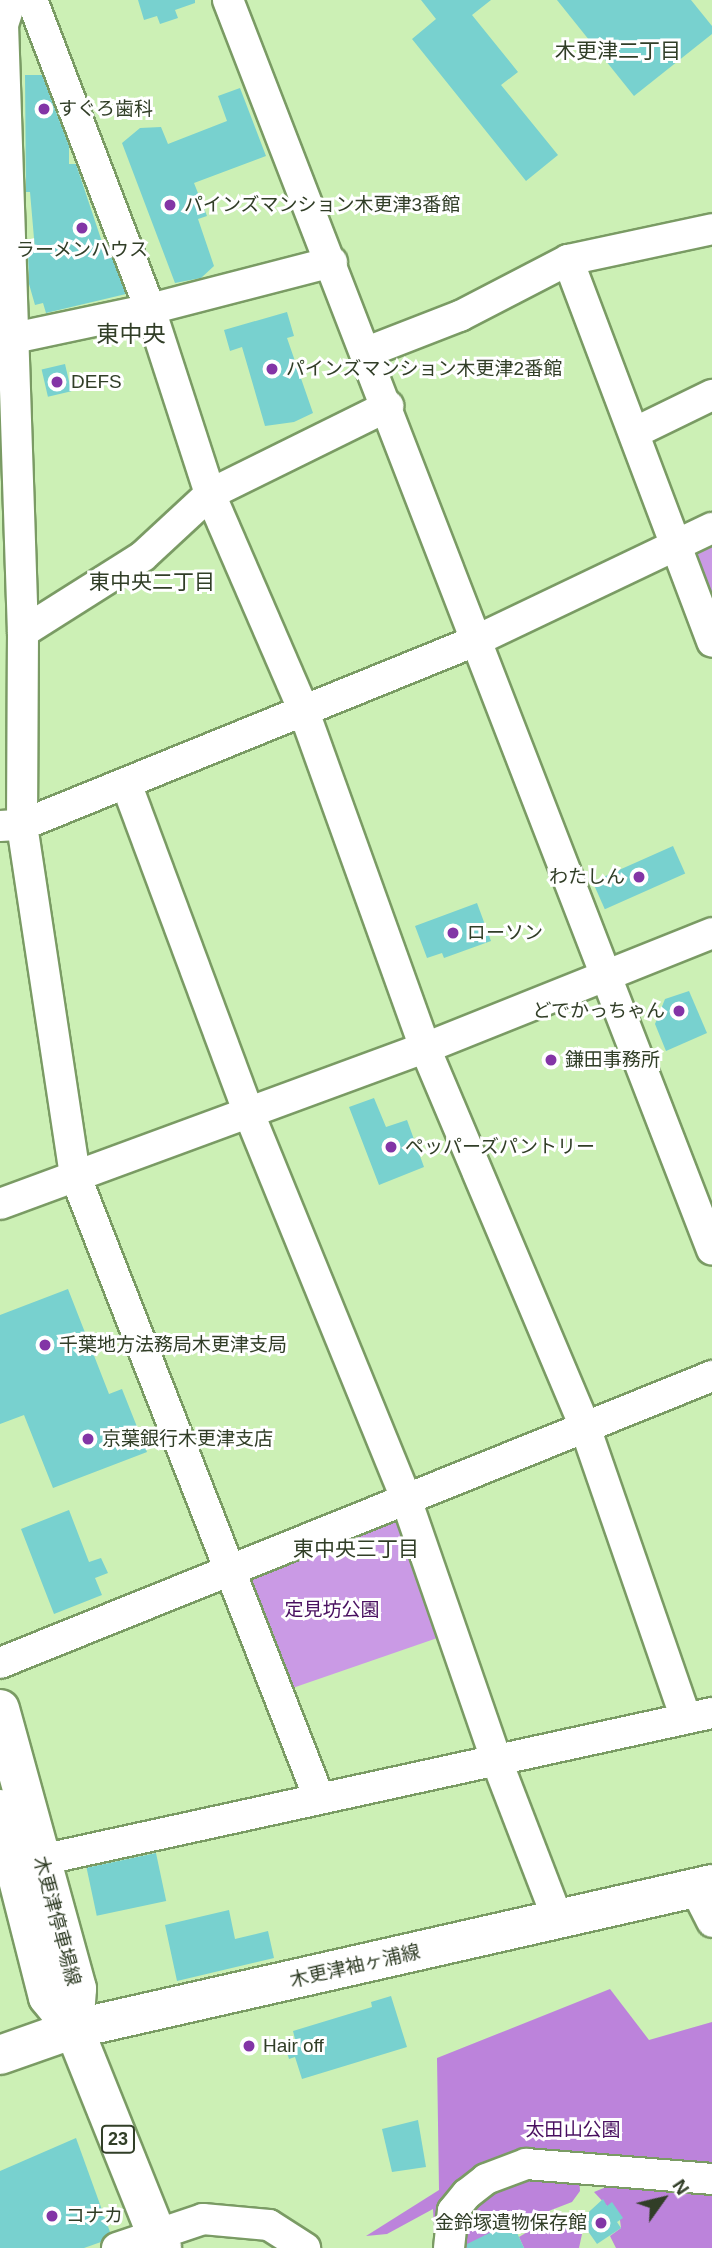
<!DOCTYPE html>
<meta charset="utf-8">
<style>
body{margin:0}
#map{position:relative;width:712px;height:2248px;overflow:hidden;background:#ccf0b5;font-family:Helvetica,"Noto Sans JP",sans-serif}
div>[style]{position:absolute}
.green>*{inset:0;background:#ca9ae5;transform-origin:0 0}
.forest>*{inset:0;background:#bc83db}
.building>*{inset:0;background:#78d1cf;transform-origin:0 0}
.roads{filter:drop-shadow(2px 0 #7a9b64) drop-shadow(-2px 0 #7a9b64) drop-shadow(0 2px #7a9b64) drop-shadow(0 -2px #7a9b64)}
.minor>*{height:30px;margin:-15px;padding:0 15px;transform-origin:15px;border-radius:15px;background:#fff}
.major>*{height:38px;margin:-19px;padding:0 19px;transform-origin:19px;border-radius:19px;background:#fff}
.dots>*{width:19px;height:19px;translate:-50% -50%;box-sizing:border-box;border:4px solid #fff;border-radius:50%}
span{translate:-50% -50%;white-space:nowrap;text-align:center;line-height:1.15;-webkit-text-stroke:6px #fff;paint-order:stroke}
.shield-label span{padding:2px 5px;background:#fff;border:2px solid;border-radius:5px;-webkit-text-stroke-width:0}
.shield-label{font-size:18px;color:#313e27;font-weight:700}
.poi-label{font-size:19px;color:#313e27}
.left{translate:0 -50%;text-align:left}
.right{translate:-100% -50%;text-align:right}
.park-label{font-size:19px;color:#480f5f}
.street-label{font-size:19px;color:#313e27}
.neighbourhood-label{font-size:21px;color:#313e27}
.quarter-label{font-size:23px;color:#313e27}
.north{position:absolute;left:628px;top:2164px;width:70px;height:70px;-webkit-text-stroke:5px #fff;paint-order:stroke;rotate:56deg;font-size:19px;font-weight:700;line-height:28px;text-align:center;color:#313e27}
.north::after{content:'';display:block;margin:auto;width:24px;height:32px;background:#313e27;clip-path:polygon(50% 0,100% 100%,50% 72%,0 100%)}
</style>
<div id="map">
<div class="green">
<i style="clip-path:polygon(712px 540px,712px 598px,693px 550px)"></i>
<i style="left:398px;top:1512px;width:132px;height:173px;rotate:71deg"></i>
</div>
<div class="forest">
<i style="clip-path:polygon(610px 1989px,649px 2040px,712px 2022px,712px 2248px,616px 2248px,610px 2236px,621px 2228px,620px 2220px,594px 2192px,611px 2185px,619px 2187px,617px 2181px,579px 2177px,580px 2191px,572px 2202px,484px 2236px,489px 2248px,435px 2248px,433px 2209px,387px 2234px,366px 2236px,439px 2190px,437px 2058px)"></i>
<i style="clip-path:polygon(544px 2222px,575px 2223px,582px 2234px,579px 2248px,524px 2248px,519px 2237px)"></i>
</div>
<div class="building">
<i style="clip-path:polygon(138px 0,195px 0,195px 3px,175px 10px,178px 18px,160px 24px,157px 16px,144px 20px)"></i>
<i style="clip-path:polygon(421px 0,491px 0,472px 15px,518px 72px,501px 85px,558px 155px,526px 181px,412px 39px,436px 19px)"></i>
<i style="clip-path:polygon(557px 0,691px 0,712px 26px,712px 34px,634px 96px)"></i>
<i style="clip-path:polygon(25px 75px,42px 75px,69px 146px,69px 164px,76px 164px,106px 254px,110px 253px,126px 294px,46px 313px,43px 303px,35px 305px,29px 284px,28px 251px,35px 250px,30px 192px,26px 192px)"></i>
<i style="clip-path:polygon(240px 88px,266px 156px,194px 183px,207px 216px,198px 219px,214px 266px,201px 278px,175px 283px,122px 143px,140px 128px,161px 127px,168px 144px,227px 121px,218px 96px)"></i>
<i style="clip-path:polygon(287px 312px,294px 336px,287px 338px,313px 413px,294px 422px,265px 426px,242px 347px,230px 351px,224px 330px)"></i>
<i style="left:65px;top:364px;width:28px;height:24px;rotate:77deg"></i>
<i style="left:673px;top:846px;width:30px;height:88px;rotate:66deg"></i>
<i style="clip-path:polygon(477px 903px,491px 941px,444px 958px,442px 953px,427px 958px,415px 926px)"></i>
<i style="clip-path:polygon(689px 991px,707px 1033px,666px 1051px,655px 1024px,665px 999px)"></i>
<i style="clip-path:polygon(374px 1098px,386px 1127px,407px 1120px,424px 1167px,379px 1185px,349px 1107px)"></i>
<i style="clip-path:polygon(68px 1289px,109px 1394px,122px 1389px,147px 1452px,53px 1488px,24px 1415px,0 1424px,0 1315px)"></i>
<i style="clip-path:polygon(69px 1510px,89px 1562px,101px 1558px,108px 1573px,95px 1578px,102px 1595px,54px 1614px,21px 1529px)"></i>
<i style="left:156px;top:1853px;width:49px;height:71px;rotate:78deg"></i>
<i style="clip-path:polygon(229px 1910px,235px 1939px,268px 1931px,274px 1958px,177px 1981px,165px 1925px)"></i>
<i style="clip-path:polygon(391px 1996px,407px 2047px,302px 2079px,295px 2057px,289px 2059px,284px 2043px,295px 2039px,293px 2031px,372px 2007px,371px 2002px)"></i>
<i style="clip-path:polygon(418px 2120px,426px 2167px,392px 2172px,382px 2129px)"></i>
<i style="clip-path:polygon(76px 2138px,110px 2232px,101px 2242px,84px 2248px,0 2248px,0 2171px)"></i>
<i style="clip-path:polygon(603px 2199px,607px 2206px,612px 2202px,623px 2218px,617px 2222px,621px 2228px,597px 2244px,580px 2220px)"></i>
<i style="clip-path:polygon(512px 2222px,524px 2248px,467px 2248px,467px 2244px)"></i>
</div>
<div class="roads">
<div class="minor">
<i style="left:11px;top:0;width:25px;rotate:108deg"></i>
<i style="left:3px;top:24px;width:608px;rotate:88.12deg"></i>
<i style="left:23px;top:632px;width:193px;rotate:90.3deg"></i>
<i style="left:22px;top:825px;width:354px;rotate:81.4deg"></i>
<i style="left:75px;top:1175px;width:669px;rotate:68.61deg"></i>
<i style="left:32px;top:0;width:331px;rotate:69.1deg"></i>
<i style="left:150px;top:309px;width:194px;rotate:72deg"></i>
<i style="left:210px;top:494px;width:234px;rotate:66.6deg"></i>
<i style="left:303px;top:709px;width:360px;rotate:70.2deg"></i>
<i style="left:425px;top:1048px;width:411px;rotate:67.1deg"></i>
<i style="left:585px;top:1427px;width:308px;rotate:70.9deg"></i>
<i style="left:228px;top:0;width:1340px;rotate:68.83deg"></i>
<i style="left:568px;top:260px;width:408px;rotate:69.3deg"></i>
<i style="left:0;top:341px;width:153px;rotate:-12deg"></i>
<i style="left:150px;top:309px;width:188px;rotate:-14.5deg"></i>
<i style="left:367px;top:352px;width:100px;rotate:-21.2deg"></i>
<i style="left:460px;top:316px;width:122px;rotate:-27.4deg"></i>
<i style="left:568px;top:260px;width:147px;rotate:-12.1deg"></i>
<i style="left:636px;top:432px;width:85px;rotate:-26deg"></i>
<i style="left:23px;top:632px;width:142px;rotate:-32.3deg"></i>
<i style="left:143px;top:556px;width:91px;rotate:-42.8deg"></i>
<i style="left:210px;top:494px;width:199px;rotate:-26.3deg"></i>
<i style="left:126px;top:783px;width:350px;rotate:69.6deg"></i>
<i style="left:248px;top:1111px;width:419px;rotate:67.8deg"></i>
<i style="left:406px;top:1499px;width:275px;rotate:70.9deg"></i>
<i style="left:496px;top:1759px;width:173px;rotate:68.9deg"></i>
<i style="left:0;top:826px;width:22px;rotate:-3deg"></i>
<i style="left:22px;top:825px;width:491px;rotate:-22.1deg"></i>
<i style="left:477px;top:640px;width:260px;rotate:-25.5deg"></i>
<i style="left:0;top:1204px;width:453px;rotate:-20.2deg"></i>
<i style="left:425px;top:1048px;width:309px;rotate:-21.8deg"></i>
<i style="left:0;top:1663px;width:768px;rotate:-21.95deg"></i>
<i style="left:41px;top:1860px;width:687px;rotate:-12.36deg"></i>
<i style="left:695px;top:1888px;width:38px;rotate:63deg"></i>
<i style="left:117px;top:2248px;width:91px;rotate:-18.6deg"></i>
<i style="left:203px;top:2219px;width:66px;rotate:5.2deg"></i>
<i style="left:269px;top:2225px;width:43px;rotate:32.6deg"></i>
<i style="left:449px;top:2248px;width:37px;rotate:-84deg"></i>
<i style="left:453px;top:2211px;width:22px;rotate:-51deg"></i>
<i style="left:467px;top:2194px;width:24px;rotate:-38deg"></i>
<i style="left:486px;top:2179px;width:43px;rotate:-20.6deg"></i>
<i style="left:526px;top:2164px;width:187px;rotate:4.6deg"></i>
</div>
<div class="major">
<i style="left:0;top:1709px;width:290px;rotate:74.6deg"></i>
<i style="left:77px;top:1989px;width:40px;rotate:94.3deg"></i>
<i style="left:0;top:1809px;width:194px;rotate:75.7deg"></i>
<i style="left:48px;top:1997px;width:41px;rotate:50.9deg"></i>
<i style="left:74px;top:2029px;width:236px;rotate:68.1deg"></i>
<i style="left:0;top:2055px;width:78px;rotate:-19.4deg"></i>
<i style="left:74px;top:2029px;width:654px;rotate:-12.8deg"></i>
</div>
</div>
<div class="dots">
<i style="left:44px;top:109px;background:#8335a6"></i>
<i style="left:170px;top:205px;background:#8335a6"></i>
<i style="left:82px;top:228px;background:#8335a6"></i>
<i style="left:272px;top:369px;background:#8335a6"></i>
<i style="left:57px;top:382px;background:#8335a6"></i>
<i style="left:639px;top:877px;background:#8335a6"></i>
<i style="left:453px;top:933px;background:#8335a6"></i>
<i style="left:679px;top:1011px;background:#8335a6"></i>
<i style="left:551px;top:1060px;background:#8335a6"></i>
<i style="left:391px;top:1147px;background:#8335a6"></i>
<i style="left:45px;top:1345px;background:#8335a6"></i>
<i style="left:88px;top:1439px;background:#8335a6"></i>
<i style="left:249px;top:2046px;background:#8335a6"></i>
<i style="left:52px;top:2216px;background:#8335a6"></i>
<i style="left:601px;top:2223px;background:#8335a6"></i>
</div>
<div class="shield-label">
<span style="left:118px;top:2139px">23</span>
</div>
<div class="poi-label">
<span class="left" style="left:58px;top:109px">すぐろ歯科</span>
<span class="left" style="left:184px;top:205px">パインズマンション木更津3番館</span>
<span style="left:82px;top:250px">ラーメンハウス</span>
<span class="left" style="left:286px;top:369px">パインズマンション木更津2番館</span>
<span class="left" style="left:71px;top:382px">DEFS</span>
<span class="right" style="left:625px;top:877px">わたしん</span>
<span class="left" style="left:467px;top:933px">ローソン</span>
<span class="right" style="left:665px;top:1011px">どでかっちゃん</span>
<span class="left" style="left:565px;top:1060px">鎌田事務所</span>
<span class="left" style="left:405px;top:1147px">ペッパーズパントリー</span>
<span class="left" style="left:59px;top:1345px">千葉地方法務局木更津支局</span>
<span class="left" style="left:102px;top:1439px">京葉銀行木更津支店</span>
<span class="left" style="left:263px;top:2046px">Hair off</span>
<span class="left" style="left:66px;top:2216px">コナカ</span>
<span class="right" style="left:587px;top:2223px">金鈴塚遺物保存館</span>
</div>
<div class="park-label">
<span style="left:332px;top:1610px">定見坊公園</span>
<span style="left:573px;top:2130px">太田山公園</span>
</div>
<div class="street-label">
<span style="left:57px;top:1921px;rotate:75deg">木更津停車場線</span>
<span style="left:355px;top:1966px;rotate:-13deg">木更津袖ヶ浦線</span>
</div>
<div class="neighbourhood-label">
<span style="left:618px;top:51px">木更津二丁目</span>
<span style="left:152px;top:582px">東中央二丁目</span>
<span style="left:356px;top:1549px">東中央三丁目</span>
</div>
<div class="quarter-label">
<span style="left:131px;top:334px">東中央</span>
</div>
<div class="north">N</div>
</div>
